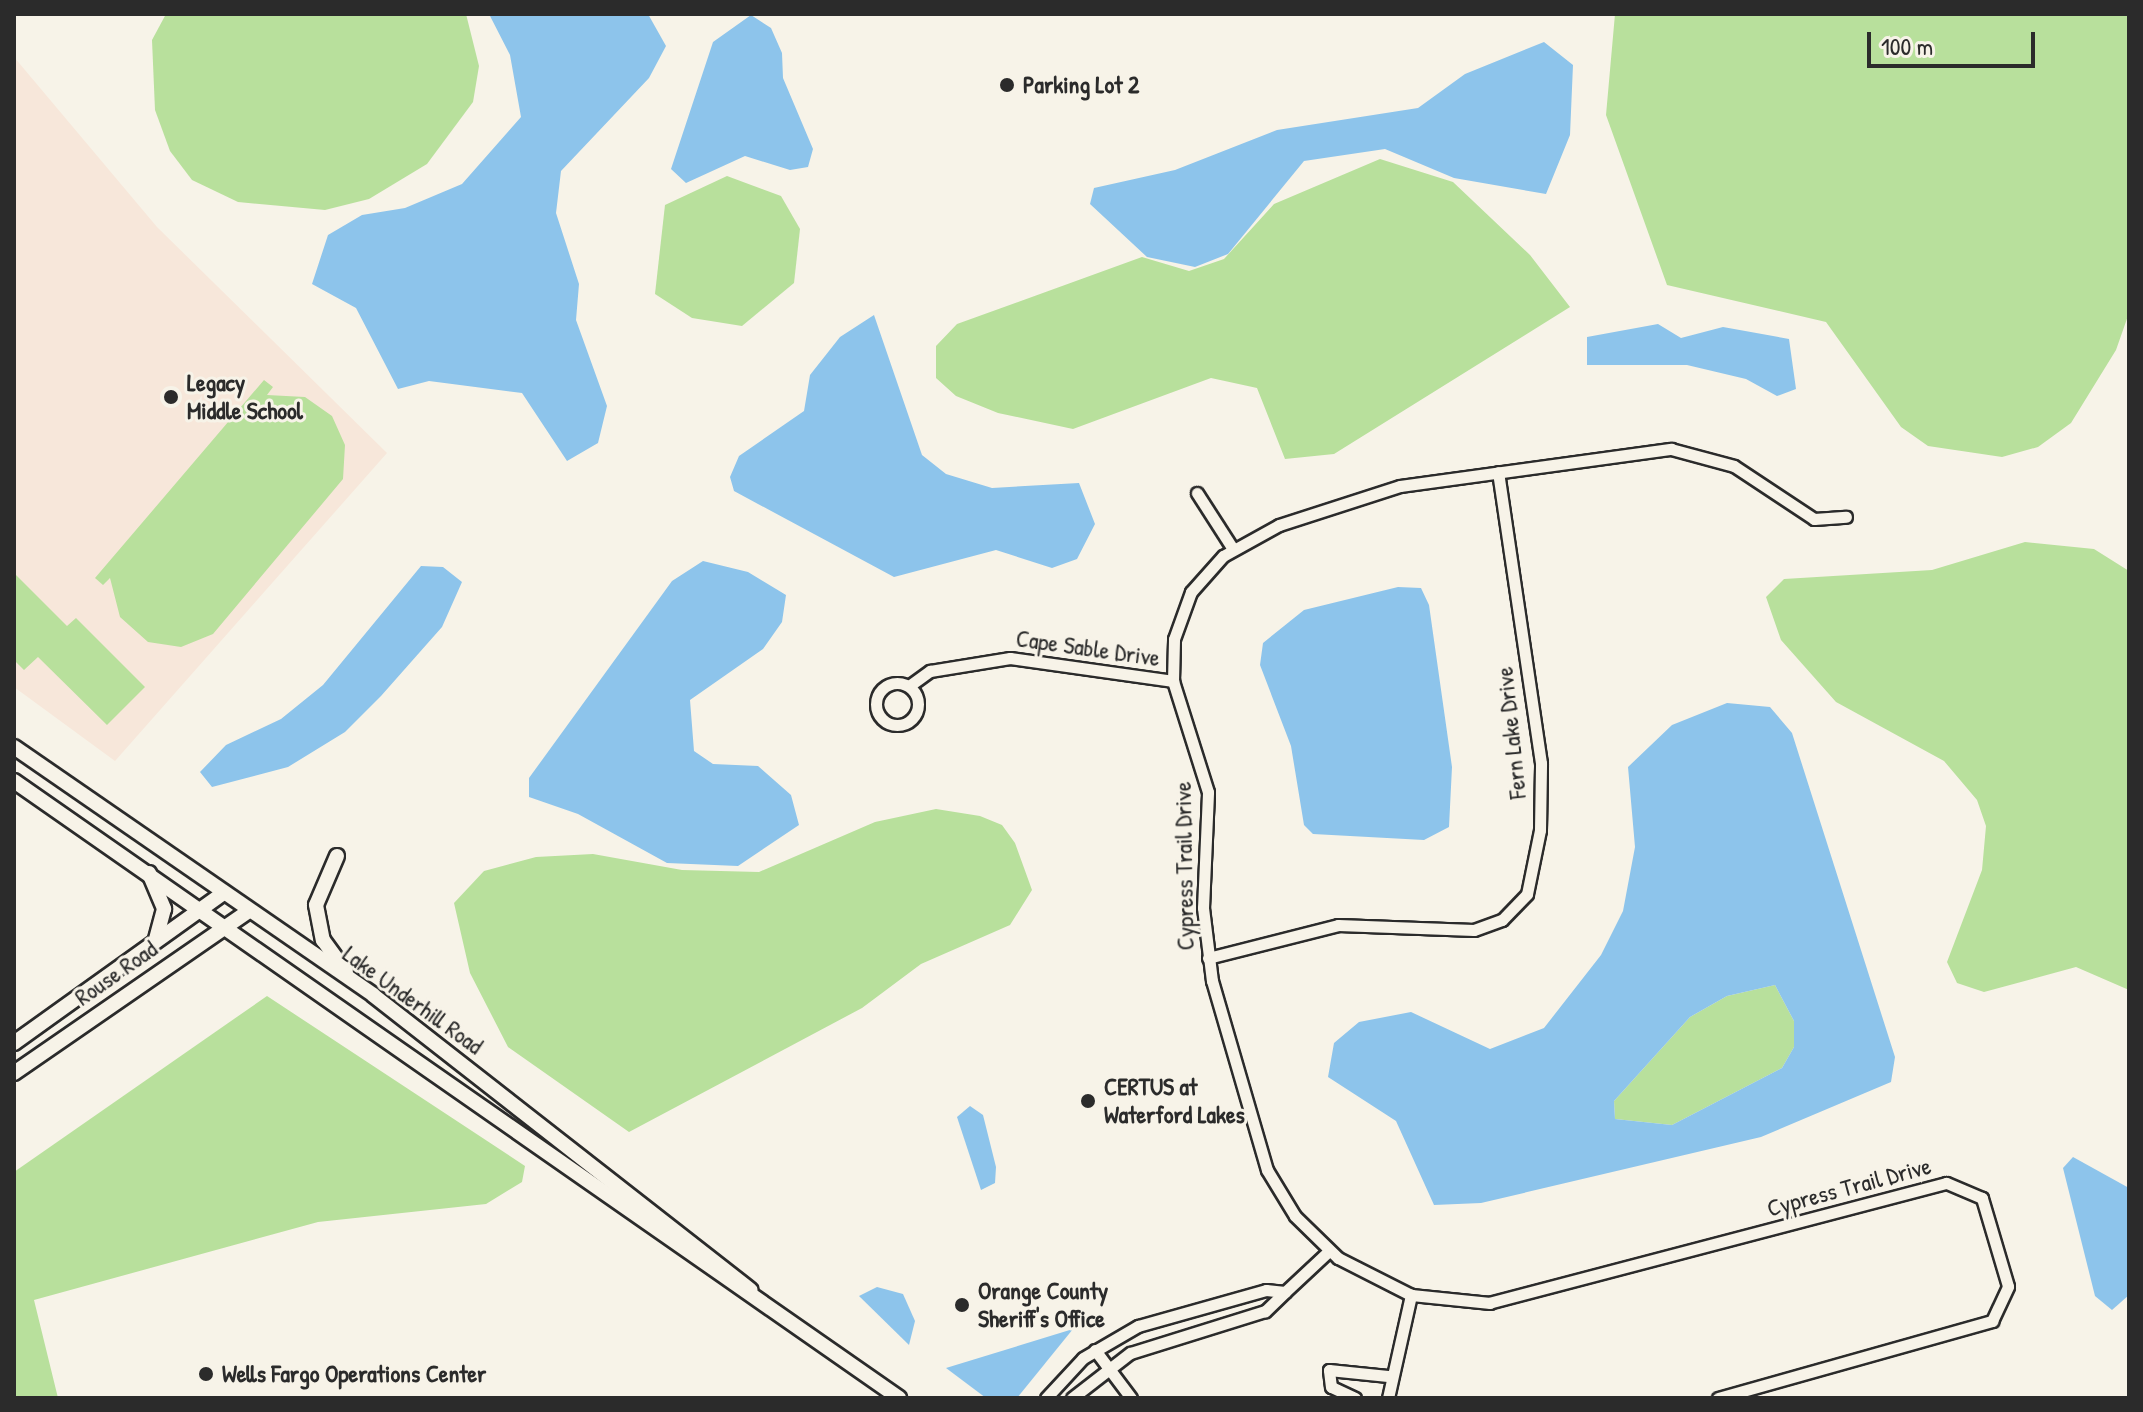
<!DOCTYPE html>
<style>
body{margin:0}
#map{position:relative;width:2143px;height:1412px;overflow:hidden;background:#f7f3e8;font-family:"Patrick Hand",sans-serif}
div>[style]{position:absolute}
.built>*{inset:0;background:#f7e7da}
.green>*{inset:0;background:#b8e09c}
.water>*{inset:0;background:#8dc4eb}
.roads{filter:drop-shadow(2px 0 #2b2b2b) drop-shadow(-2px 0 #2b2b2b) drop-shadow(0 2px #2b2b2b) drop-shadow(0 -2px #2b2b2b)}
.minor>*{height:11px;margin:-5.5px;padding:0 5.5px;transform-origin:5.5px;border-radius:5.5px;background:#f7f3e8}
.minor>.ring{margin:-5.5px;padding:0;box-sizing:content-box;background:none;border:11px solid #f7f3e8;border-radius:50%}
.tertiary>*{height:14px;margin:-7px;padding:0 7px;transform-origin:7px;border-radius:7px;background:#f7f3e8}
.dots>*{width:22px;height:22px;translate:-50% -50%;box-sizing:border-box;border:4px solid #f7f3e8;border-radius:50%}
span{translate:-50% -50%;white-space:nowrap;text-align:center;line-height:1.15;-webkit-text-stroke:6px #f7f3e8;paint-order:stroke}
.poi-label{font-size:24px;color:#2b2b2b;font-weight:700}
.left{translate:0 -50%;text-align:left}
.street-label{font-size:24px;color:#2b2b2b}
.frame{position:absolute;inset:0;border:16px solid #2b2b2b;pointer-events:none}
.scale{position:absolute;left:1867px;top:32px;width:168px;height:36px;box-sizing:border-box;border:4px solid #2b2b2b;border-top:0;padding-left:10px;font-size:24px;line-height:28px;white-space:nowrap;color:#2b2b2b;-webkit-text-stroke:6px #f7f3e8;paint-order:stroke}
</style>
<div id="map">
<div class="built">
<i style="clip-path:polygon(14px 57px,157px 227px,387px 453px,115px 761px,14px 687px)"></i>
</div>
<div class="green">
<i style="clip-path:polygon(166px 14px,466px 14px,479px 66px,473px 102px,427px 164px,369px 199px,325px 210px,238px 202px,192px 180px,170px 151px,155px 110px,152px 40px)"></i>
<i style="clip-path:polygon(1615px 14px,2129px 14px,2129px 313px,2116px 350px,2071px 423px,2038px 447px,2002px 457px,1928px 446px,1901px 427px,1826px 322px,1667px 285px,1606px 115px)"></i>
<i style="clip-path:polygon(1380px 159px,1453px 182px,1530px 255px,1570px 307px,1334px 454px,1285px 459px,1257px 388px,1211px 378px,1073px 429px,998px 413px,956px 396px,936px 378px,936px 346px,957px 324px,1142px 257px,1189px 271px,1224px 259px,1274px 204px)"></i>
<i style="clip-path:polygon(727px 176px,781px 196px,800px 229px,794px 283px,742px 326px,692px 318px,655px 294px,665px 205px)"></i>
<i style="clip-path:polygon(264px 380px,273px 387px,267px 395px,305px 397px,332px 416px,345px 445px,343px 479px,213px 634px,181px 647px,148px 642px,120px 617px,110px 578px,103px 585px,95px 578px)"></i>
<i style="clip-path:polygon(2025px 542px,2094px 549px,2129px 571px,2129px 990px,2076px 967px,1984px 992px,1957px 983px,1947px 962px,1982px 870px,1986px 826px,1977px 800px,1944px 761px,1836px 702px,1781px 640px,1766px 597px,1784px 579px,1932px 570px)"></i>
<i style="clip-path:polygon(14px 573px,67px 626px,76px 618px,145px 687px,107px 725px,38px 657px,24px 670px,14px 660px)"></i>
<i style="clip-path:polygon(936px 809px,980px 816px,1002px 825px,1015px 843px,1032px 890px,1010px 925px,921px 964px,862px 1008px,629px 1132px,508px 1047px,470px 973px,454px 903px,484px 871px,536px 857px,593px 854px,682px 870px,759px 872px,875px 822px)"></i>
<i style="clip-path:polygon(1775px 985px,1794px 1021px,1794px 1047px,1782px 1068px,1672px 1125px,1615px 1119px,1614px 1101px,1690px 1017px,1727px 996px)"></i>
<i style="clip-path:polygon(267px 996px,525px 1166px,522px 1182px,486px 1204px,318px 1222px,34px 1300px,58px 1398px,14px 1398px,14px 1172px)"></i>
</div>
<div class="water">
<i style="clip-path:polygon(489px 14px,648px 14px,666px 46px,649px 78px,561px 171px,556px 213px,579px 284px,576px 320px,607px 406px,598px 443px,567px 461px,522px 393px,429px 381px,398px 389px,356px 308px,312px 284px,328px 235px,362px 215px,405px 208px,462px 184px,521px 117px,510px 55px)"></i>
<i style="clip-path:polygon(751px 15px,771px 28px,782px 53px,783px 78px,813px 149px,808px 167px,790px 170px,745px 156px,686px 183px,671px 169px,713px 42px)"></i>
<i style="clip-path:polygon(1544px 42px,1573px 65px,1570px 135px,1546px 194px,1454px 178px,1385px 149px,1304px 161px,1228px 254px,1195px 267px,1147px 257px,1090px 204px,1094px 188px,1175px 170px,1277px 130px,1418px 108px,1465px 74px)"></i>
<i style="clip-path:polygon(874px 315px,922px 455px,946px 474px,992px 488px,1079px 483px,1095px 524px,1077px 559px,1052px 568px,996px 550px,894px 577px,734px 491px,730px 477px,739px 456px,804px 411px,810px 375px,840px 337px)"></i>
<i style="clip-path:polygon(1658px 324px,1681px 338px,1723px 327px,1789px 339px,1796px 389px,1777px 396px,1746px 379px,1687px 365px,1587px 365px,1587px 337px)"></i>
<i style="clip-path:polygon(703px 561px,748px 572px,786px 595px,782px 622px,763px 649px,690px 700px,694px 751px,713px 764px,758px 766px,791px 795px,799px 825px,738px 866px,667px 863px,578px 814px,529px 797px,529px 778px,672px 581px)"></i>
<i style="clip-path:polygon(421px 566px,443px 567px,462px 582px,442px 627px,381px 696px,345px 732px,288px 767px,212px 787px,200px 772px,226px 745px,281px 719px,323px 685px)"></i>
<i style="clip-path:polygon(1398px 587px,1421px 588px,1429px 605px,1452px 767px,1449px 827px,1424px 840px,1313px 834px,1304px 825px,1291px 746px,1260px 665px,1263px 643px,1304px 610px)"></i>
<i style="clip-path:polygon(evenodd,1727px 703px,1770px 707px,1792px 733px,1895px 1057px,1891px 1082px,1761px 1137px,1481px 1203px,1434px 1205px,1396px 1121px,1328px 1077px,1334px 1043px,1359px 1022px,1411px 1012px,1490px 1049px,1544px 1028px,1601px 955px,1623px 911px,1635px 847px,1628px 767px,1672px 725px,1727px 703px,1775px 985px,1794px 1021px,1794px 1047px,1782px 1068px,1672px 1125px,1615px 1119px,1614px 1101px,1690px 1017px,1727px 996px,1775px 985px)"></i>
<i style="clip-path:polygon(970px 1106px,983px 1115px,996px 1167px,995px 1183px,981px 1190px,957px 1117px)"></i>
<i style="clip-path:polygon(2073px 1157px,2129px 1188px,2129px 1295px,2112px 1310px,2095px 1296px,2063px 1168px)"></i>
<i style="clip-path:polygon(877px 1287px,903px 1294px,915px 1321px,909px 1345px,859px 1296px)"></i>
<i style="clip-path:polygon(1073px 1329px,1017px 1398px,986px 1398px,946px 1368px)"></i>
</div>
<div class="roads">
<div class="minor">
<i style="left:1197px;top:493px;width:67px;rotate:57.3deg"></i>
<i class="ring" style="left:876px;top:683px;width:31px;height:31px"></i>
<i style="left:909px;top:686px;width:26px;rotate:-36deg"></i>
<i style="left:930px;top:671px;width:81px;rotate:-9.2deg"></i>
<i style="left:1010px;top:658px;width:165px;rotate:8deg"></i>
<i style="left:1208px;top:958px;width:134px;rotate:-14.2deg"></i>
<i style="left:1338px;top:925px;width:136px;rotate:2.1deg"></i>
<i style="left:1474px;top:930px;width:30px;rotate:-20deg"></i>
<i style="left:1502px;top:920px;width:36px;rotate:-46deg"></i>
<i style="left:1527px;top:894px;width:65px;rotate:-78.5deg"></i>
<i style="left:1540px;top:830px;width:67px;rotate:-89.1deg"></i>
<i style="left:1541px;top:763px;width:294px;rotate:-98.4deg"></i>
<i style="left:1285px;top:1292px;width:60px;rotate:-43deg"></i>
<i style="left:1095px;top:1350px;width:60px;rotate:53.1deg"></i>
<i style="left:1046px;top:1398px;width:54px;rotate:-47.2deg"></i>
<i style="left:1083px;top:1358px;width:64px;rotate:-30.2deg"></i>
<i style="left:1138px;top:1326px;width:133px;rotate:-15.7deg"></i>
<i style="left:1266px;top:1290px;width:19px;rotate:6deg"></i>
<i style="left:1285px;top:1292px;width:28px;rotate:136deg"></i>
<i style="left:1265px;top:1311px;width:141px;rotate:162.7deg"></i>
<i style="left:1130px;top:1353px;width:73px;rotate:142.2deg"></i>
<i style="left:1355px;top:1398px;width:26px;rotate:-155deg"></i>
<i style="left:1331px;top:1387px;width:17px;rotate:-97deg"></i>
<i style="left:1329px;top:1370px;width:59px;rotate:5.8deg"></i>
<i style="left:1388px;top:1398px;width:106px;rotate:-77.4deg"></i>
<i style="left:1718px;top:1398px;width:285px;rotate:-15.7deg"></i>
<i style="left:1992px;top:1321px;width:38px;rotate:-65deg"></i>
<i style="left:2008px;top:1286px;width:92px;rotate:-106.5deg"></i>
<i style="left:1982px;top:1198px;width:39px;rotate:-157deg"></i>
<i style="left:1946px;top:1183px;width:472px;rotate:165.3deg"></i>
<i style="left:1490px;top:1303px;width:79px;rotate:-174.2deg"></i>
<i style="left:1411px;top:1295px;width:82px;rotate:-153.1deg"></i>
<i style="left:1338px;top:1258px;width:60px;rotate:-135.7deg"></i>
<i style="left:1295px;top:1216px;width:54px;rotate:-121.3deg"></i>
<i style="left:1267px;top:1170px;width:197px;rotate:-106.2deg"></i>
<i style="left:1212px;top:981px;width:74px;rotate:-97deg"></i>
<i style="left:1203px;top:908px;width:116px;rotate:-87.5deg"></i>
<i style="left:1208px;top:792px;width:116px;rotate:-107.5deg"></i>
<i style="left:1173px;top:681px;width:42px;rotate:-88.6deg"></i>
<i style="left:1174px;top:639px;width:50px;rotate:-70.1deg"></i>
<i style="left:1191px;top:592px;width:48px;rotate:-48.4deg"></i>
<i style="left:1223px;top:556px;width:64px;rotate:-29deg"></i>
<i style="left:1279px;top:525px;width:127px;rotate:-17.9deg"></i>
<i style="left:1400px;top:486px;width:274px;rotate:-7.8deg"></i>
<i style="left:1671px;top:449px;width:65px;rotate:15.1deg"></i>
<i style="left:1734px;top:466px;width:96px;rotate:33.5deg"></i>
<i style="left:1814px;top:519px;width:32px;rotate:-4deg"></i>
</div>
<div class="tertiary">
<i style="left:14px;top:747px;width:436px;rotate:34.6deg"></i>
<i style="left:373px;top:995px;width:479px;rotate:38deg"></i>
<i style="left:14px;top:781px;width:1079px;rotate:34.88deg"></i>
<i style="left:337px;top:856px;width:53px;rotate:113.2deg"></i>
<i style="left:316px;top:905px;width:36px;rotate:79deg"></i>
<i style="left:323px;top:940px;width:39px;rotate:54deg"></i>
<i style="left:149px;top:873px;width:39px;rotate:67deg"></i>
<i style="left:164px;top:909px;width:31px;rotate:105deg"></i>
<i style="left:14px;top:1043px;width:254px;rotate:-35.6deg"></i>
<i style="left:14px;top:1073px;width:283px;rotate:-34.6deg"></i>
</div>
</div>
<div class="dots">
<i style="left:1007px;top:85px;background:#2b2b2b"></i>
<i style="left:171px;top:397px;background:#2b2b2b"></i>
<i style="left:1088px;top:1101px;background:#2b2b2b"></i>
<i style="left:962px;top:1305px;background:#2b2b2b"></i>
<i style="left:206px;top:1374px;background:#2b2b2b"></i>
</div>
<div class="poi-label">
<span class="left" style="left:1023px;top:85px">Parking Lot 2</span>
<span class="left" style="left:187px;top:397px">Legacy<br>Middle School</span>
<span class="left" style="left:1104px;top:1101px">CERTUS at<br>Waterford Lakes</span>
<span class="left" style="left:978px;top:1305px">Orange County<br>Sheriff's Office</span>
<span class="left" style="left:222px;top:1374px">Wells Fargo Operations Center</span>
</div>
<div class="street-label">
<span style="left:1088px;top:648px;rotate:8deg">Cape Sable Drive</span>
<span style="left:1511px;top:733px;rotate:-96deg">Fern Lake Drive</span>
<span style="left:1184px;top:866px;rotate:-91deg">Cypress Trail Drive</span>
<span style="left:116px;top:973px;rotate:-35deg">Rouse Road</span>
<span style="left:413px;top:1000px;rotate:36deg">Lake Underhill Road</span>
<span style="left:1849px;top:1187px;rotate:-15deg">Cypress Trail Drive</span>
</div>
<div class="frame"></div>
<div class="scale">100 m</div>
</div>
